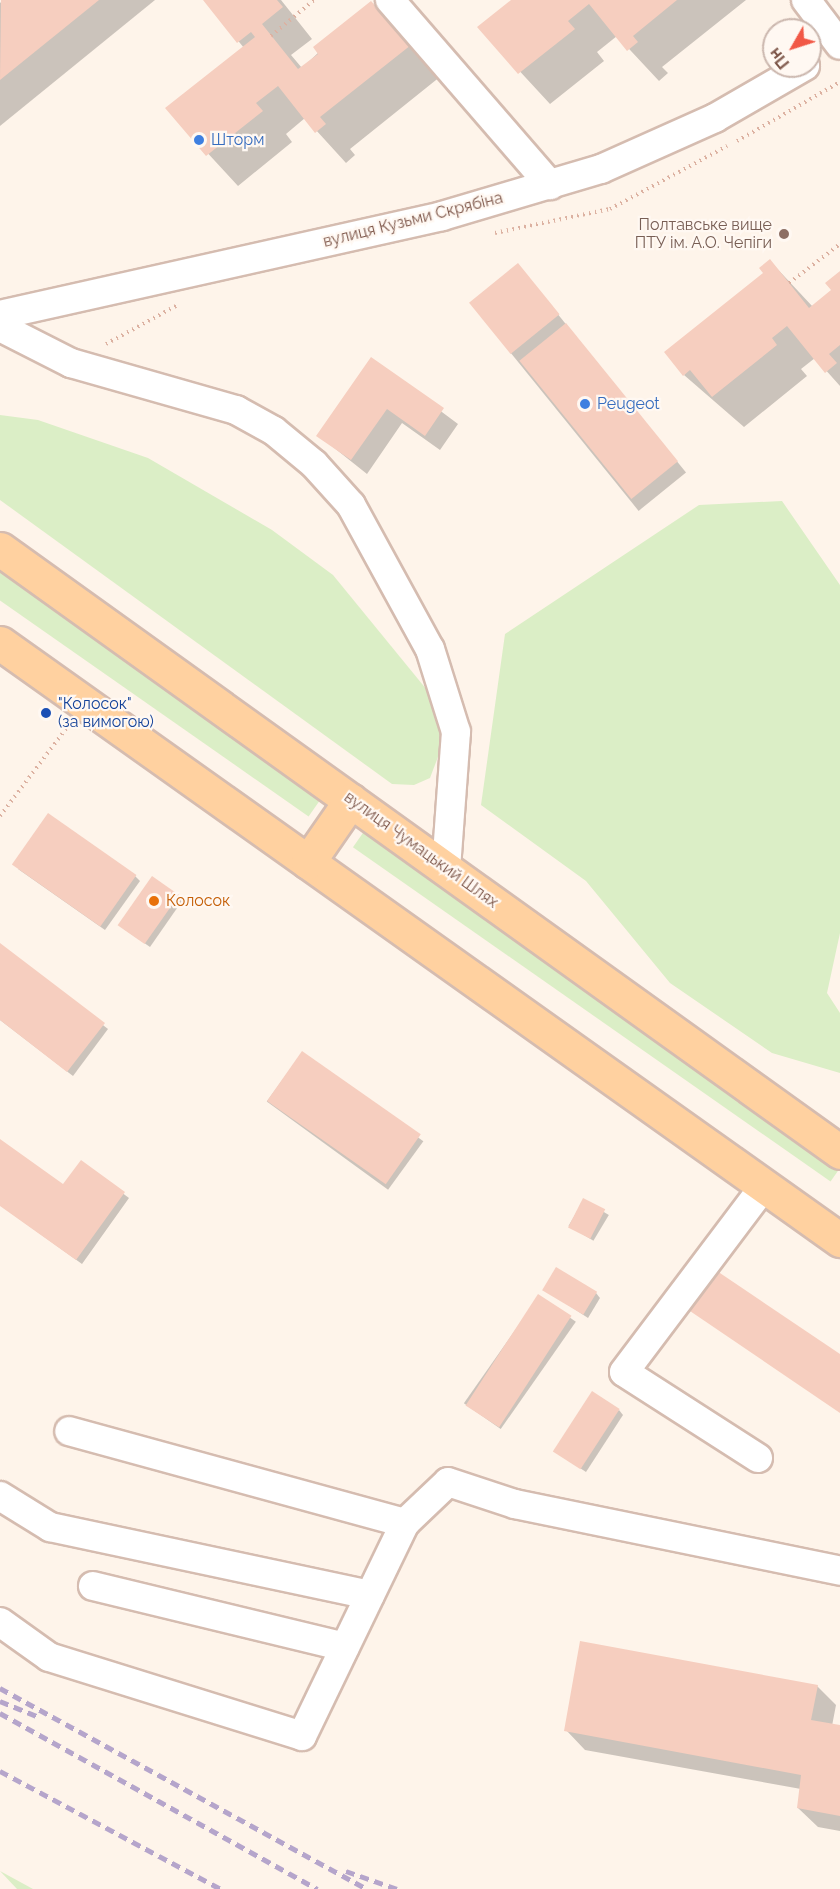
<!DOCTYPE html>
<meta charset="utf-8">
<style>
body{margin:0}
#map{position:relative;width:840px;height:1889px;overflow:hidden;background:#fef4ea;font-family:Raleway,sans-serif}
div>[style]{position:absolute}
.green>*{inset:0;background:#dbeec6;transform-origin:0 0}
.shadow>*{inset:0;background:#0003;transform-origin:0 0}
.building>*{inset:0;background:#f6cebf;transform-origin:0 0}
.path>*{height:4px;margin-top:-2px;transform-origin:0;background:repeating-linear-gradient(90deg,#dcb1a1 0 1.5px,transparent 0 6px)}
.roads{filter:drop-shadow(2px 0 #d5bcb0) drop-shadow(-2px 0 #d5bcb0) drop-shadow(0 2px #d5bcb0) drop-shadow(0 -2px #d5bcb0)}
.minor>*{height:28px;margin:-14px;padding:0 14px;transform-origin:14px;border-radius:14px;background:#fff}
.major>*{height:33px;margin:-16.5px;padding:0 16.5px;transform-origin:16.5px;border-radius:16.5px;background:#ffd1a0}
.rail>*{height:4.5px;margin-top:-2.25px;transform-origin:0;background:repeating-linear-gradient(90deg,#b5a5cb 0 9px,transparent 0 15px)}
.dots>*{width:16px;height:16px;translate:-50% -50%;box-sizing:border-box;border:3px solid #fff8f2;border-radius:50%}
span{translate:-50% -50%;white-space:nowrap;text-align:center;line-height:1.15;-webkit-text-stroke:4.5px #fff8f2;paint-order:stroke}
.shop-label{font-size:16px;color:#366cbe}
.left{translate:0 -50%;text-align:left}
.street-label{font-size:16px;color:#7d5649}
.education-label{font-size:16px;color:#785e54}
.right{translate:-100% -50%;text-align:right}
.transit-label{font-size:16px;color:#164399}
.food-label{font-size:16px;color:#c56008}
.north{position:absolute;left:762px;top:18px;width:60px;height:60px;box-sizing:border-box;background:#fff8f2;border:2px solid #cbb7ae;border-radius:50%;rotate:231deg;font-size:16px;font-weight:700;line-height:24px;text-align:center;color:#7d5649}
.north::after{content:'';display:block;margin:auto;width:21px;height:27px;background:#f15846;clip-path:polygon(50% 0,100% 100%,50% 72%,0 100%)}
</style>
<div id="map">
<div class="green">
<i style="clip-path:polygon(0 415px,38px 420px,148px 458px,272px 530px,333px 575px,427px 690px,444px 741px,430px 778px,414px 785px,392px 784px,0 500px)"></i>
<i style="clip-path:polygon(782px 501px,840px 585px,840px 933px,827px 993px,840px 1013px,840px 1073px,772px 1053px,670px 983px,586px 881px,481px 805px,505px 634px,699px 505px)"></i>
<i style="left:0;top:565px;width:397px;height:29px;rotate:35deg"></i>
<i style="left:365px;top:830px;width:583px;height:21px;rotate:35deg"></i>
<i style="clip-path:polygon(0 1871px,33px 1889px,17px 1889px)"></i>
</div>
<div class="shadow">
<i style="clip-path:polygon(4px 0,155px 0,0 126px,0 3px)"></i>
<i style="clip-path:polygon(205px 0,281px 0,312px 39px,291px 55px,302px 68px,371px 3px,441px 76px,350px 149px,355px 155px,346px 163px,305px 118px,286px 134px,292px 142px,238px 186px,167px 109px,244px 48px)"></i>
<i style="clip-path:polygon(513px 0,746px 0,662px 67px,668px 73px,659px 81px,617px 36px,597px 52px,604px 61px,550px 104px,479px 27px)"></i>
<i style="clip-path:polygon(770px 261px,813px 307px,833px 290px,840px 273px,840px 386px,815px 358px,801px 369px,807px 376px,744px 427px,684px 375px,765px 273px)"></i>
<i style="left:518px;top:265px;width:267px;height:61px;rotate:51deg"></i>
<i style="clip-path:polygon(371px 359px,458px 424px,440px 450px,402px 423px,367px 474px,318px 435px)"></i>
<i style="clip-path:polygon(18px 869px,135px 876px,140px 881px,105px 930px)"></i>
<i style="clip-path:polygon(178px 896px,182px 901px,150px 947px,124px 929px)"></i>
<i style="clip-path:polygon(0 945px,108px 1029px,73px 1076px,0 1020px)"></i>
<i style="left:302px;top:1053px;width:150px;height:60px;rotate:36deg"></i>
<i style="clip-path:polygon(0 1141px,63px 1186px,81px 1162px,129px 1198px,82px 1264px,0 1205px)"></i>
<i style="left:584px;top:1200px;width:29px;height:30px;rotate:31deg"></i>
<i style="clip-path:polygon(544px 1289px,596px 1293px,600px 1298px,588px 1318px)"></i>
<i style="left:539px;top:1296px;width:45px;height:131px;rotate:35deg"></i>
<i style="clip-path:polygon(619px 1410px,623px 1415px,586px 1472px,560px 1455px)"></i>
<i style="clip-path:polygon(817px 1686px,836px 1705px,832px 1726px,840px 1727px,840px 1831px,818px 1827px,798px 1808px,801px 1789px,585px 1750px,566px 1730px)"></i>
</div>
<div class="building">
<i style="clip-path:polygon(1px 0,99px 0,0 80px)"></i>
<i style="clip-path:polygon(203px 0,277px 0,283px 7px,262px 24px,298px 69px,318px 54px,313px 47px,371px 1px,411px 45px,320px 117px,326px 124px,315px 133px,278px 86px,256px 103px,263px 111px,206px 156px,165px 108px,255px 37px,251px 32px,237px 43px)"></i>
<i style="clip-path:polygon(511px 0,677px 0,633px 36px,638px 42px,627px 51px,589px 4px,568px 21px,575px 29px,518px 74px,477px 27px)"></i>
<i style="clip-path:polygon(770px 259px,809px 308px,831px 290px,825px 283px,840px 271px,840px 345px,829px 354px,837px 363px,825px 373px,787px 326px,772px 338px,777px 345px,712px 397px,690px 370px,683px 376px,664px 352px,763px 273px,759px 268px)"></i>
<i style="left:518px;top:263px;width:66px;height:63px;rotate:51deg"></i>
<i style="left:566px;top:323px;width:178px;height:60px;rotate:51deg"></i>
<i style="clip-path:polygon(371px 357px,444px 408px,425px 436px,387px 409px,351px 460px,316px 436px)"></i>
<i style="left:48px;top:813px;width:108px;height:63px;rotate:35deg"></i>
<i style="left:152px;top:876px;width:33px;height:60px;rotate:35deg"></i>
<i style="clip-path:polygon(0 943px,105px 1023px,67px 1072px,0 1020px)"></i>
<i style="left:302px;top:1051px;width:145px;height:61px;rotate:35deg"></i>
<i style="clip-path:polygon(0 1139px,63px 1184px,81px 1160px,125px 1192px,76px 1260px,0 1206px)"></i>
<i style="left:583px;top:1198px;width:25px;height:33px;rotate:27deg"></i>
<i style="left:556px;top:1267px;width:48px;height:27px;rotate:31deg"></i>
<i style="clip-path:polygon(714px 1269px,840px 1354px,840px 1413px,687px 1309px)"></i>
<i style="left:538px;top:1294px;width:40px;height:133px;rotate:33deg"></i>
<i style="left:592px;top:1391px;width:33px;height:72px;rotate:33deg"></i>
<i style="clip-path:polygon(580px 1641px,818px 1685px,811px 1720px,840px 1725px,840px 1816px,797px 1808px,801px 1775px,564px 1731px)"></i>
</div>
<div class="path">
<i style="left:271px;top:36px;width:56px;rotate:-39.9deg"></i>
<i style="left:737px;top:141px;width:119px;rotate:-29.8deg"></i>
<i style="left:495px;top:233px;width:117px;rotate:-11.8deg"></i>
<i style="left:610px;top:209px;width:133px;rotate:-28.3deg"></i>
<i style="left:789px;top:283px;width:64px;rotate:-37.4deg"></i>
<i style="left:106px;top:344px;width:80px;rotate:-28.5deg"></i>
<i style="left:0;top:816px;width:113px;rotate:-52.9deg"></i>
</div>
<div class="roads">
<div class="minor">
<i style="left:390px;top:0;width:245px;rotate:49.1deg"></i>
<i style="left:806px;top:0;width:56px;rotate:52.9deg"></i>
<i style="left:0;top:315px;width:453px;rotate:-12.6deg"></i>
<i style="left:442px;top:216px;width:166px;rotate:-16.5deg"></i>
<i style="left:601px;top:169px;width:125px;rotate:-24.1deg"></i>
<i style="left:715px;top:118px;width:104px;rotate:-30deg"></i>
<i style="left:0;top:327px;width:80px;rotate:26.9deg"></i>
<i style="left:71px;top:363px;width:172px;rotate:15.9deg"></i>
<i style="left:236px;top:410px;width:43px;rotate:28.9deg"></i>
<i style="left:274px;top:431px;width:52px;rotate:39.5deg"></i>
<i style="left:314px;top:464px;width:55px;rotate:47.9deg"></i>
<i style="left:351px;top:505px;width:164px;rotate:61.3deg"></i>
<i style="left:430px;top:649px;width:87px;rotate:72.6deg"></i>
<i style="left:456px;top:732px;width:135px;rotate:94.2deg"></i>
<i style="left:758px;top:1458px;width:159px;rotate:-147.3deg"></i>
<i style="left:624px;top:1372px;width:233px;rotate:-53deg"></i>
<i style="left:0;top:1496px;width:59px;rotate:31.8deg"></i>
<i style="left:50px;top:1527px;width:327px;rotate:12deg"></i>
<i style="left:405px;top:1523px;width:59px;rotate:-43.6deg"></i>
<i style="left:448px;top:1482px;width:71px;rotate:18.2deg"></i>
<i style="left:515px;top:1504px;width:332px;rotate:11.6deg"></i>
<i style="left:93px;top:1586px;width:259px;rotate:13.6deg"></i>
<i style="left:0;top:1622px;width:60px;rotate:35.5deg"></i>
<i style="left:49px;top:1657px;width:265px;rotate:17.3deg"></i>
<i style="left:302px;top:1736px;width:237px;rotate:-64.2deg"></i>
<i style="left:405px;top:1523px;width:348px;rotate:-164.7deg"></i>
</div>
<div class="major">
<i style="left:0;top:549px;width:1034px;rotate:35.67deg"></i>
<i style="left:0;top:643px;width:1031px;rotate:35.4deg"></i>
<i style="left:308px;top:862px;width:75px;rotate:-55.3deg"></i>
</div>
</div>
<div class="rail">
<i style="left:0;top:1688px;width:418px;rotate:28.7deg"></i>
<i style="left:0;top:1701px;width:42px;rotate:22.3deg"></i>
<i style="left:0;top:1713px;width:363px;rotate:29deg"></i>
<i style="left:0;top:1771px;width:251px;rotate:28.1deg"></i>
<i style="left:346px;top:1871px;width:54px;rotate:19.4deg"></i>
</div>
<div class="dots">
<i style="left:199px;top:140px;background:#3f7fe0"></i>
<i style="left:784px;top:234px;background:#8d6e63"></i>
<i style="left:585px;top:404px;background:#3f7fe0"></i>
<i style="left:46px;top:713px;background:#1a4fb4"></i>
<i style="left:154px;top:901px;background:#e8710a"></i>
</div>
<div class="shop-label">
<span class="left" style="left:211px;top:140px">Шторм</span>
<span class="left" style="left:597px;top:404px">Peugeot</span>
</div>
<div class="street-label">
<span style="left:413px;top:220px;rotate:-14deg">вулиця Кузьми Скрябіна</span>
<span style="left:421px;top:850px;rotate:36deg">вулиця Чумацький Шлях</span>
</div>
<div class="education-label">
<span class="right" style="left:772px;top:234px">Полтавське вище<br>ПТУ ім. А.О. Чепіги</span>
</div>
<div class="transit-label">
<span class="left" style="left:58px;top:713px">"Колосок"<br>(за вимогою)</span>
</div>
<div class="food-label">
<span class="left" style="left:166px;top:901px">Колосок</span>
</div>
<div class="north">Пн</div>
</div>
